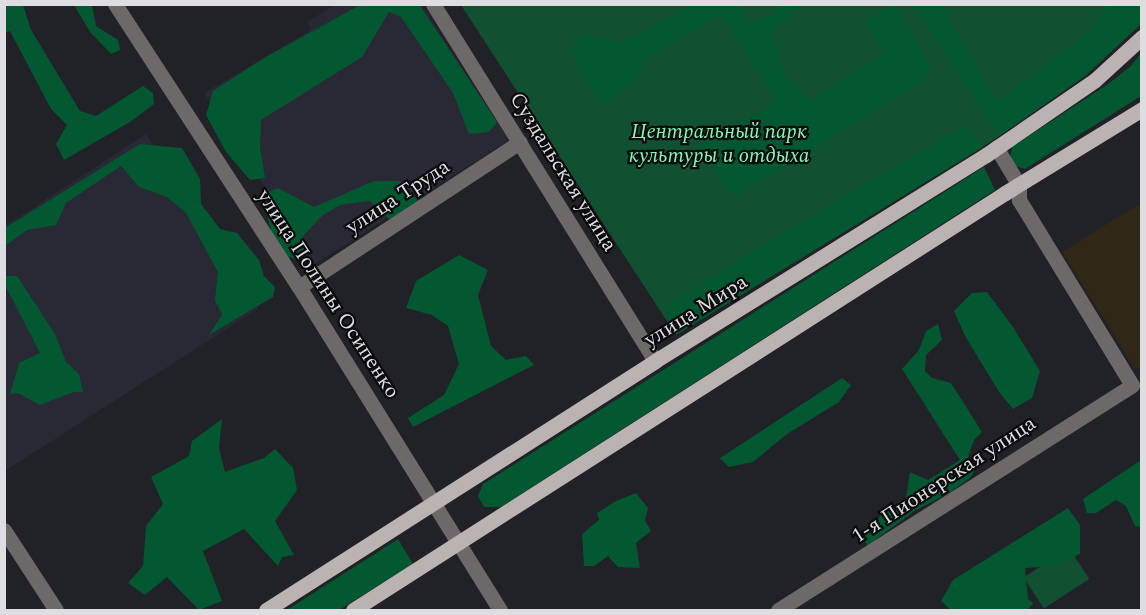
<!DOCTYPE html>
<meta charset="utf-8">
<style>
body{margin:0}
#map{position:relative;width:1146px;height:615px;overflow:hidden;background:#212128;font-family:Spectral,serif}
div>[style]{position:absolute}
.commercial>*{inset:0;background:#302717}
.built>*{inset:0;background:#292835}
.green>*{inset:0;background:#115131;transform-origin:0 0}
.forest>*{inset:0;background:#035832}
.minor>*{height:15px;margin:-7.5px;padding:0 7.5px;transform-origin:7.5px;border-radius:7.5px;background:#6e6969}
.major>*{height:15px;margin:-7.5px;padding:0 7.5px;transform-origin:7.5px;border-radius:7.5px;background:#bbb2b2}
span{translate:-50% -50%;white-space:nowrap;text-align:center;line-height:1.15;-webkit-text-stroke:4.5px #0b0b0e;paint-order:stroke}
.park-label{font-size:21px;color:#7ffab2;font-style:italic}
.street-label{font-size:21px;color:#dddde2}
.frame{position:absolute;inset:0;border:6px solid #dddde2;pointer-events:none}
</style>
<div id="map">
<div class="commercial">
<i style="clip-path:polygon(1141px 203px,1142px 366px,1136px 370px,1062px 252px)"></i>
</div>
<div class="built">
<i style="clip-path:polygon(335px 5px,422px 5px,509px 140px,315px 264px,204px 93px,311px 30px,307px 22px)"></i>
<i style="clip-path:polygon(146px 134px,258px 309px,5px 471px,5px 226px)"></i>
</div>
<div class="green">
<i style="clip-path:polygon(1141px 4px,1142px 23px,1138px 27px,1085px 76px,992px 141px,676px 335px,461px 5px)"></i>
<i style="left:1069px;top:548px;width:37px;height:54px;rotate:57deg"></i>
</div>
<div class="forest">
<i style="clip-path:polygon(5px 4px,23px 5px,31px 30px,80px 111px,96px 116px,143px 86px,153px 93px,154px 104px,130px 122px,64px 160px,56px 144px,67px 125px,51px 109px,10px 31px,5px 33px)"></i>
<i style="clip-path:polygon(419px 4px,497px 122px,489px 132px,469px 134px,453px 93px,401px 17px,389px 12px,362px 57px,261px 120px,260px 148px,265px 178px,250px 180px,226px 152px,206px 115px,213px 91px,264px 58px,360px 5px)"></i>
<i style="clip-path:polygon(74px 5px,92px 5px,96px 26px,118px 40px,120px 50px,111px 54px,90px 32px)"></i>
<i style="clip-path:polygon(896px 5px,930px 67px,923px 81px,738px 195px,726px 188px,699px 146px,774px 104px,770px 89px,721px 15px,643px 61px,635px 81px,605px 105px,593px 92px,571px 50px,583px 36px,624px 42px,693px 5px,740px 5px,750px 24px,774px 12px,773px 5px,797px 5px,795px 10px,771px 32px,784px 75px,810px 100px,883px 55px,866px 21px,889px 5px)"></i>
<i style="clip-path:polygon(914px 5px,941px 5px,994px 96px,1000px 99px,1087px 34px,1108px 5px,1141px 5px,1141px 23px,1085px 76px,999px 136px)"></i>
<i style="clip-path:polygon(1141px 53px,1141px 96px,1025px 169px,1015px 166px,1010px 159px,1012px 147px,1108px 84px,1131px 66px)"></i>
<i style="clip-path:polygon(968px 127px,983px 147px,676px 335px,666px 307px,759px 247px,945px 138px)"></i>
<i style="clip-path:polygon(140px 144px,182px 148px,200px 179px,201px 204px,220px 229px,237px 233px,259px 260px,264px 276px,275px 287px,273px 297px,209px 335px,222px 315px,215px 300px,218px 272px,186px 213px,167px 197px,139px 187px,121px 166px,66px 203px,56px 225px,27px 230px,5px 246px,5px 228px)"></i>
<i style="clip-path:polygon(984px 167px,995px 190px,501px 507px,484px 507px,478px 496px,483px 484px)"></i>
<i style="clip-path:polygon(374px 181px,400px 181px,421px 203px,394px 224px,370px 201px,340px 205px,322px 216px,303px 236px,307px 263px,278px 253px,265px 210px,257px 197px,278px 188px,314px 207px)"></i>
<i style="clip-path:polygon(459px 255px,488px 270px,478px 295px,491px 346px,506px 360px,526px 356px,534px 365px,413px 427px,408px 418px,444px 395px,459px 364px,448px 326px,432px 315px,406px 308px,416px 281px)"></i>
<i style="clip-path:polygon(6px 276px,17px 276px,55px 334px,66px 362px,79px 374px,83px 392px,74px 392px,40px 405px,18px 393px,10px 394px,19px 363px,40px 353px,5px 285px)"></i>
<i style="clip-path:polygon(987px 292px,1013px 327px,1040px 371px,1032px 398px,1013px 409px,999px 392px,965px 336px,954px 311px,972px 293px)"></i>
<i style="clip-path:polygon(938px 324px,942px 340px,926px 355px,925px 371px,932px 378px,951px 383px,982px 432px,974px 440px,968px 457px,975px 469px,971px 477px,951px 492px,916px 510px,867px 546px,861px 531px,906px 498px,910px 472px,928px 480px,960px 460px,902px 369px,919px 350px,926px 331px)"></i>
<i style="clip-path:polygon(842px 378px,851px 385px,839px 402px,787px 434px,753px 462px,729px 467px,720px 458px)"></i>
<i style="clip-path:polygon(222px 419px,219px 448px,225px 472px,264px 458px,275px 449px,293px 468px,297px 490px,275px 521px,294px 555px,282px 557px,278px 566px,244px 529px,203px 551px,222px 601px,199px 610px,167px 577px,145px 595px,128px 583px,143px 566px,146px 526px,163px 504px,151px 477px,189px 456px,192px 441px)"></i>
<i style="clip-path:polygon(1141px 460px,1141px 527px,1135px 526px,1126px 506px,1116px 500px,1096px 513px,1087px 513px,1083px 499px)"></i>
<i style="clip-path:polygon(636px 493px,648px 508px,645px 521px,651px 531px,636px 543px,640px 568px,618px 567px,608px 556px,594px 566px,584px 566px,582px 534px,599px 520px,597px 513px,616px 501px)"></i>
<i style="clip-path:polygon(1068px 508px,1080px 525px,1080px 554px,1056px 566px,1025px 568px,1028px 599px,1033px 603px,1028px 610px,951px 610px,941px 601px,953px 580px)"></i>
<i style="clip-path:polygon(398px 539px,413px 564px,339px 610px,287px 610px)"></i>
</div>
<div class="minor">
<i style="left:115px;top:4px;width:338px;rotate:57deg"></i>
<i style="left:299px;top:287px;width:380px;rotate:58.1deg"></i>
<i style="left:433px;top:4px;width:420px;rotate:58.1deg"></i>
<i style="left:299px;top:287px;width:264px;rotate:-33.3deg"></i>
<i style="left:4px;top:530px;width:95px;rotate:57deg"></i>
<i style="left:778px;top:610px;width:419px;rotate:-32.4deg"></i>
<i style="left:1132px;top:385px;width:217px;rotate:-121.4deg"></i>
<i style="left:1019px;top:200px;width:15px;rotate:-90deg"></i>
<i style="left:1019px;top:185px;width:44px;rotate:-121.2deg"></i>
</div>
<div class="major">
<i style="left:266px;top:610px;width:462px;rotate:-32.6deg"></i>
<i style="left:655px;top:361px;width:390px;rotate:-31.9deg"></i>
<i style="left:986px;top:155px;width:132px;rotate:-34.5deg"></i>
<i style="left:1095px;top:80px;width:64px;rotate:-42.5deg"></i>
<i style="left:353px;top:610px;width:774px;rotate:-32.6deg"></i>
<i style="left:1005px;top:193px;width:161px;rotate:-31.5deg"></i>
</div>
<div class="park-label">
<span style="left:719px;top:144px">Центральный парк<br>культуры и отдыха</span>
</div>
<div class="street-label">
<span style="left:563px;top:172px;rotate:58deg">Суздальская улица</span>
<span style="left:398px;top:197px;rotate:-33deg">улица Труда</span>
<span style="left:328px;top:294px;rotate:57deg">улица Полины Осипенко</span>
<span style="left:696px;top:311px;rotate:-32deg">улица Мира</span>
<span style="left:944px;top:480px;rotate:-33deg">1-я Пионерская улица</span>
</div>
<div class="frame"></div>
</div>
